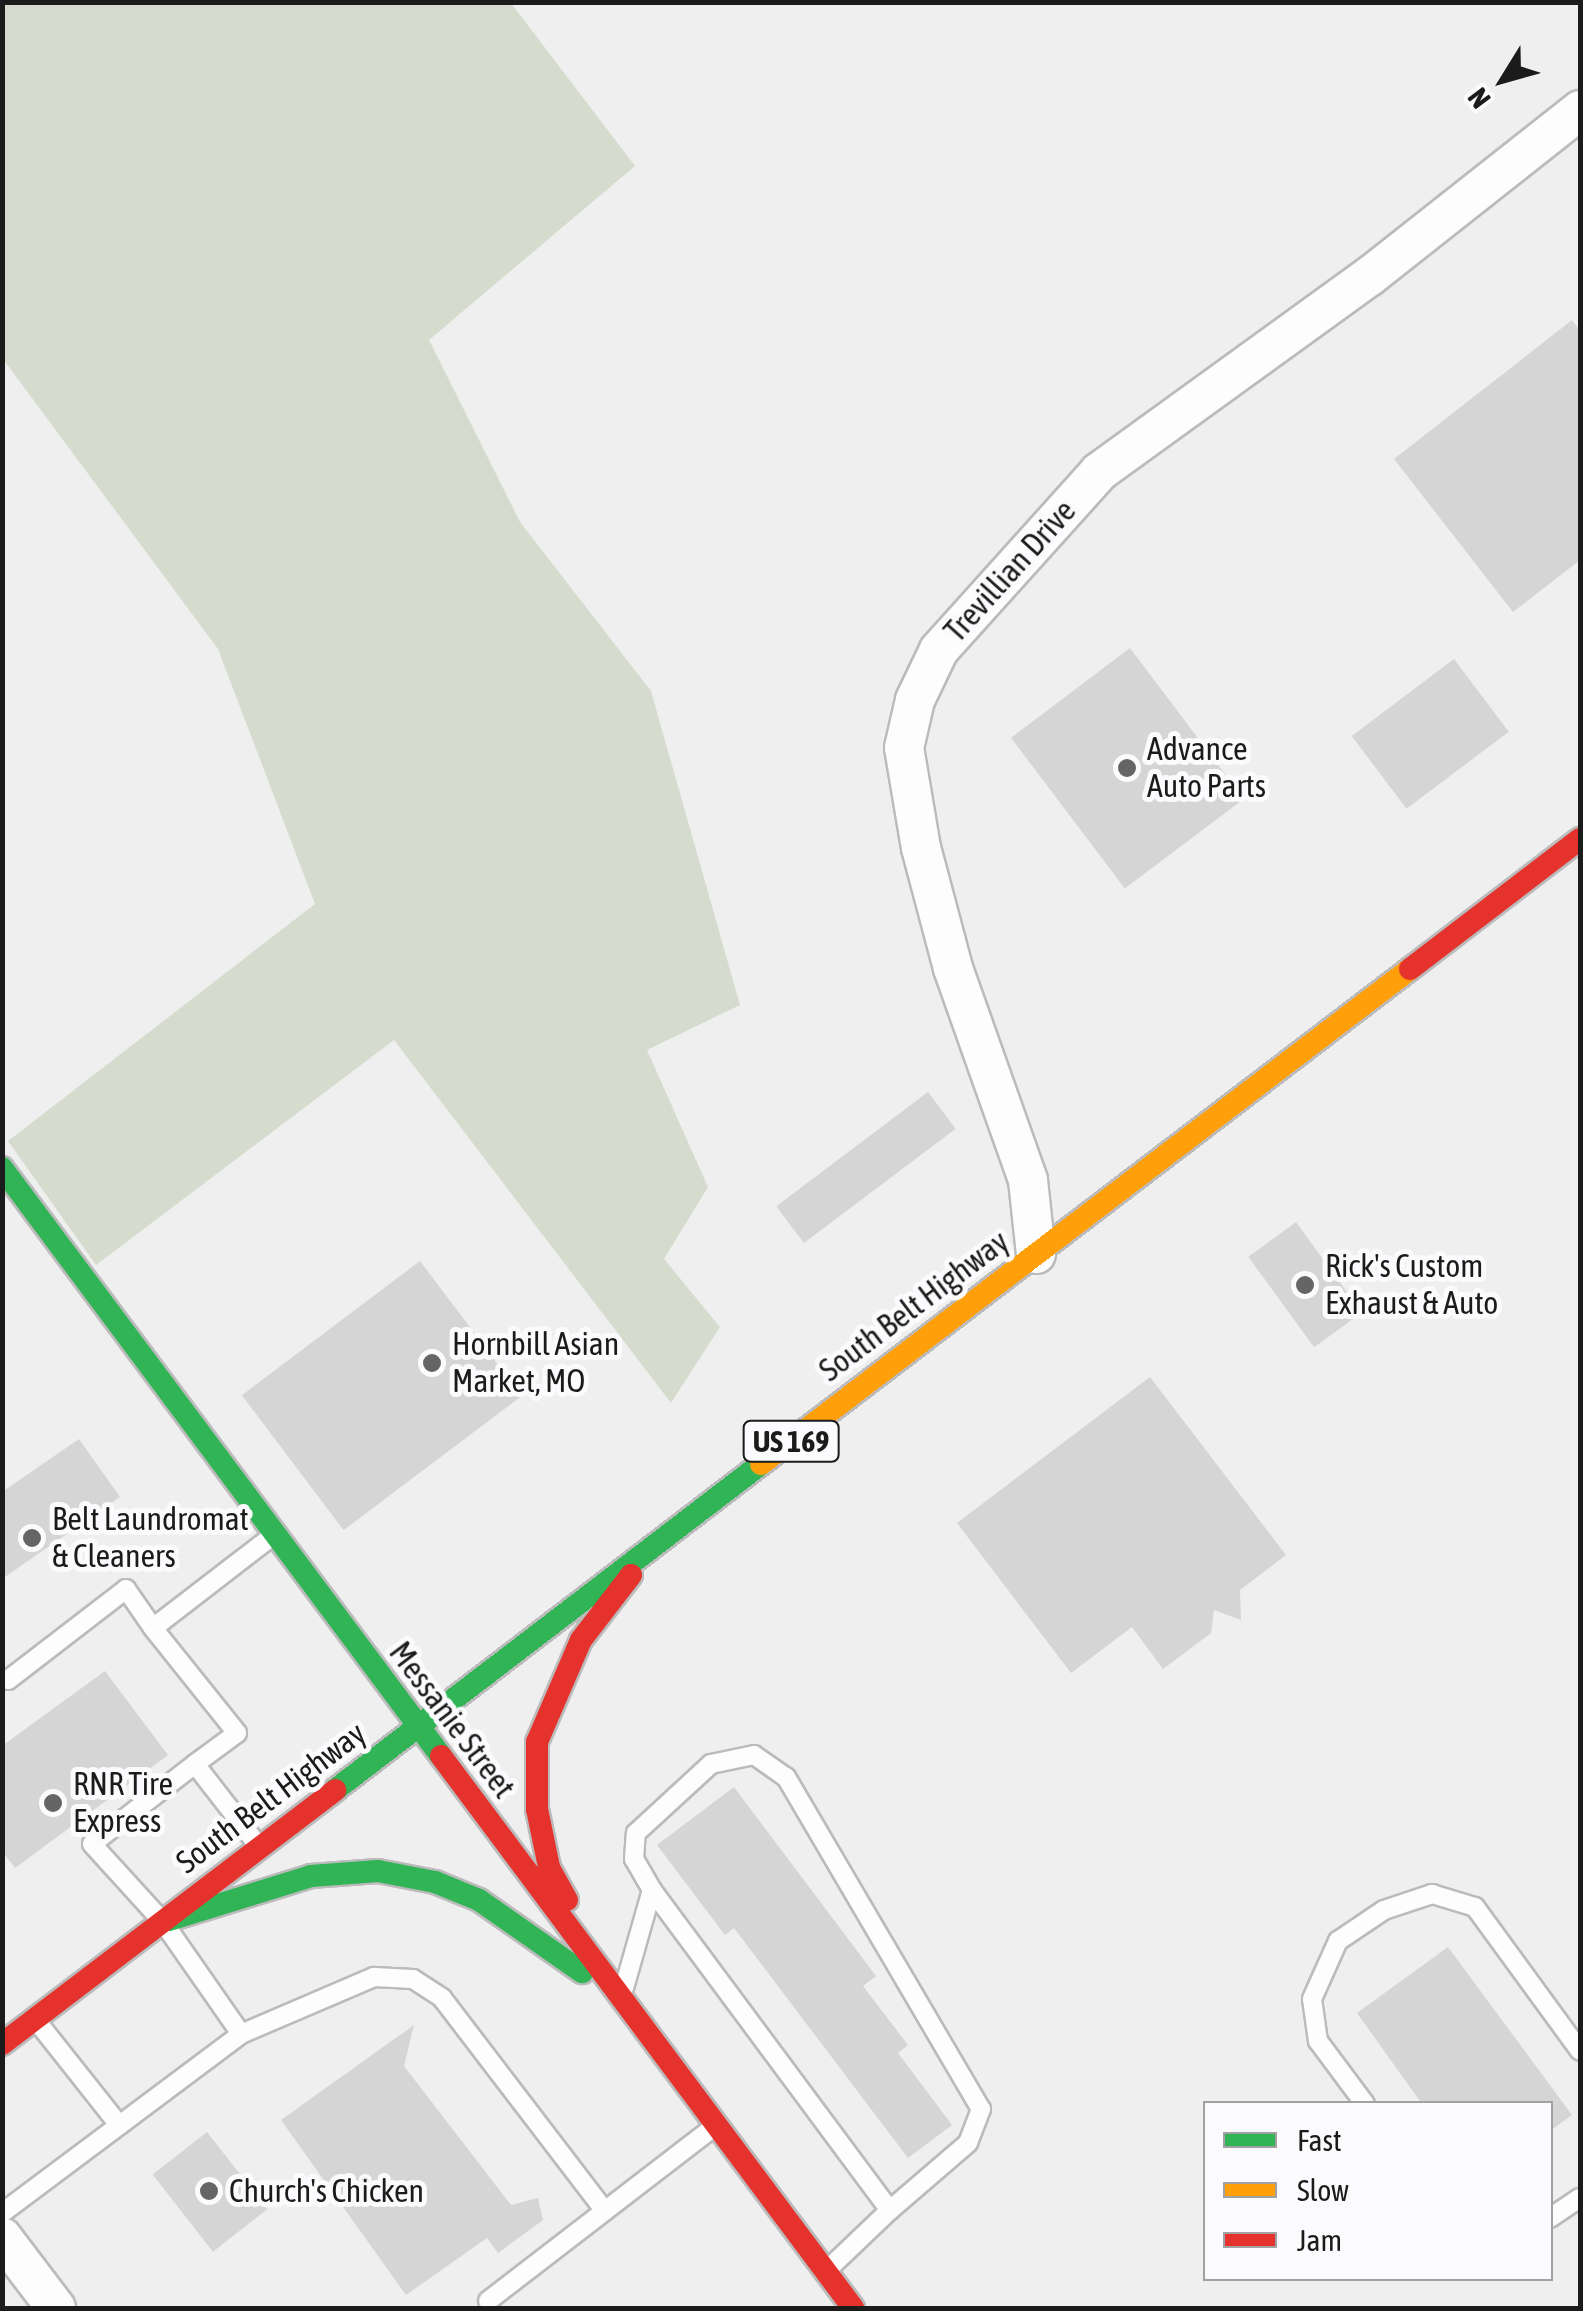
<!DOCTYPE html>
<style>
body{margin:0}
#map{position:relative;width:1583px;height:2311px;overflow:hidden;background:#efefef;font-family:"Asap Condensed",sans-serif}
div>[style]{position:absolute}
.green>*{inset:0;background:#d6dccd}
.building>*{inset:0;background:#d5d5d5;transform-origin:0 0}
.roads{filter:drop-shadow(2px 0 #bbb) drop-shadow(-2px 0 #bbb) drop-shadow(0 2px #bbb) drop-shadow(0 -2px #bbb)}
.lane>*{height:18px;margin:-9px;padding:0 9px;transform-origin:9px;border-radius:9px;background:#fdfdfd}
.street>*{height:38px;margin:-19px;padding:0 19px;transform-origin:19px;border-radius:19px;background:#fdfdfd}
.fast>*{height:22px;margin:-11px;padding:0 11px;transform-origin:11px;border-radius:11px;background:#30b455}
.slow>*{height:22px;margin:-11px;padding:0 11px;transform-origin:11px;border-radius:11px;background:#ff9f0a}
.jam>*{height:22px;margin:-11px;padding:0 11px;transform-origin:11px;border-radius:11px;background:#e5322d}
.dots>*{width:28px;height:28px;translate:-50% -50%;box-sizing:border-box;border:5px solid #fbfbfe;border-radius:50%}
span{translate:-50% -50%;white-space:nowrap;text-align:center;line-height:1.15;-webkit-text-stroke:10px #fbfbfe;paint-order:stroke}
.shield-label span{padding:2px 8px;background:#fbfbfe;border:2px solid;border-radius:8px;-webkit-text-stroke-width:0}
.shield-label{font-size:30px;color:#1b1b1c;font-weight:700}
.street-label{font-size:32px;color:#1b1b1c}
.poi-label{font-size:32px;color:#1b1b1c}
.left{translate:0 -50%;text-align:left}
.frame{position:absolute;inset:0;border:5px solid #1b1b1c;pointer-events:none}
.legend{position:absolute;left:1203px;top:2101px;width:350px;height:180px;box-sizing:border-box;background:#fbfbfe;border:2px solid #a1a1a4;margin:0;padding:12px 18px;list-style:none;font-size:30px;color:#1b1b1c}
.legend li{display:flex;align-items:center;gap:20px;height:50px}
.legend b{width:50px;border:2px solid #a1a1a4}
.north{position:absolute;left:1453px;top:30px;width:100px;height:100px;-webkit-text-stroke:8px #fbfbfe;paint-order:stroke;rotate:233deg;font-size:28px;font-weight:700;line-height:40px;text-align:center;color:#1b1b1c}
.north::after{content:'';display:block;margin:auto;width:35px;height:45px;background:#1b1b1c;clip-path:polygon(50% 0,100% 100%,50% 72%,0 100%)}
</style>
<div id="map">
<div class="green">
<i style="clip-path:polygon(3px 3px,511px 3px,635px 166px,429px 340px,520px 522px,651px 691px,740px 1005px,647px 1050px,708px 1187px,664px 1259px,720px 1327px,671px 1403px,394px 1040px,96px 1265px,8px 1141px,315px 904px,218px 649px,3px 359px)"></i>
</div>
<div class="building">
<i style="clip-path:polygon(1572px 320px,1580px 331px,1580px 560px,1513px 612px,1394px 459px)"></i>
<i style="left:1130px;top:648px;width:189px;height:149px;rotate:53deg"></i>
<i style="left:1454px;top:659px;width:91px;height:128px;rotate:53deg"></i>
<i style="left:928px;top:1092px;width:46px;height:190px;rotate:53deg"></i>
<i style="left:1296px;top:1222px;width:112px;height:59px;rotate:54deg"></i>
<i style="left:420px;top:1261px;width:169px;height:223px;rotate:53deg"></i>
<i style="clip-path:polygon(1150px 1377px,1286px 1555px,1240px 1590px,1241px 1620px,1214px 1610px,1211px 1633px,1163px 1669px,1132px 1627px,1071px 1673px,957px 1523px)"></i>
<i style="clip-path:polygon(79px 1439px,120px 1497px,2px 1579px,2px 1492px)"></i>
<i style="clip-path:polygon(105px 1671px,168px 1755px,15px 1868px,2px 1851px,2px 1746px)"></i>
<i style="clip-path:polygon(734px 1787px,876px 1976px,863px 1986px,908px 2045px,898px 2053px,952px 2125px,908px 2158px,734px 1928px,725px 1935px,657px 1845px)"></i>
<i style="clip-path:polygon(1448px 1947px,1572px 2115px,1550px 2131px,1550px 2104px,1422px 2104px,1357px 2013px)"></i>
<i style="clip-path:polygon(414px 2025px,404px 2066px,511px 2205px,538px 2198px,543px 2220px,498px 2253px,487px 2238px,406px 2295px,281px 2120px)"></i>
<i style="left:207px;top:2132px;width:98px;height:69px;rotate:52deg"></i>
</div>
<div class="roads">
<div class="lane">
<i style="left:8px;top:1680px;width:149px;rotate:-37.6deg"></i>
<i style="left:126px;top:1589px;width:47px;rotate:55.3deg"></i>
<i style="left:195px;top:1764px;width:130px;rotate:142.2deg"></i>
<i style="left:92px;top:1844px;width:105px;rotate:47.7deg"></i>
<i style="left:163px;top:1922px;width:136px;rotate:55.1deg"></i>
<i style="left:241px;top:2034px;width:145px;rotate:-23.2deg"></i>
<i style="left:374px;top:1977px;width:39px;rotate:3deg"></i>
<i style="left:413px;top:1979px;width:35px;rotate:33deg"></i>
<i style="left:442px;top:1998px;width:268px;rotate:52.6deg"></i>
<i style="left:257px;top:1844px;width:101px;rotate:-127.8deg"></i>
<i style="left:195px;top:1764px;width:52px;rotate:-36.4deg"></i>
<i style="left:237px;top:1733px;width:134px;rotate:-128.7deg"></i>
<i style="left:153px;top:1628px;width:148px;rotate:-37.6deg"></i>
<i style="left:652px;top:1890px;width:36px;rotate:-120deg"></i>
<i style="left:634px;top:1859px;width:26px;rotate:-86deg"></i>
<i style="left:636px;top:1833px;width:102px;rotate:-42.6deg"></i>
<i style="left:711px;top:1764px;width:44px;rotate:-11.8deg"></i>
<i style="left:754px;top:1755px;width:39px;rotate:35deg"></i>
<i style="left:786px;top:1777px;width:385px;rotate:59.6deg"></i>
<i style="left:981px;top:2109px;width:36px;rotate:111deg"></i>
<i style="left:968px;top:2143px;width:103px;rotate:139.3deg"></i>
<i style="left:624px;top:1988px;width:102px;rotate:-74.1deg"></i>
<i style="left:652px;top:1890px;width:399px;rotate:53.4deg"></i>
<i style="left:890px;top:2210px;width:84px;rotate:136.4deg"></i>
<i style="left:39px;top:2024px;width:129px;rotate:51.6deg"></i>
<i style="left:1365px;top:2104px;width:79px;rotate:-126.7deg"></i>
<i style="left:1318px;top:2041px;width:42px;rotate:-98.1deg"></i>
<i style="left:1312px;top:1999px;width:64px;rotate:-65.9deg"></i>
<i style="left:1338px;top:1941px;width:55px;rotate:-34deg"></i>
<i style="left:1384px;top:1910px;width:51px;rotate:-18.4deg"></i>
<i style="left:1432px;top:1894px;width:45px;rotate:16.8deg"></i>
<i style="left:1475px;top:1907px;width:178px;rotate:53.9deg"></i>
<i style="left:2px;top:2213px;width:299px;rotate:-36.8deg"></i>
<i style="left:1550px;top:2218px;width:36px;rotate:-34deg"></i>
<i style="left:488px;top:2301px;width:282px;rotate:-37.6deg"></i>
</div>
<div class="street">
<i style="left:1036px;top:1254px;width:74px;rotate:-96.2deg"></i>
<i style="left:1028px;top:1180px;width:225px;rotate:-109.5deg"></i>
<i style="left:953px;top:968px;width:124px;rotate:-104.9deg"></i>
<i style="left:921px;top:848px;width:101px;rotate:-99.6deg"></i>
<i style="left:904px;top:748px;width:49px;rotate:-77.1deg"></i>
<i style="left:915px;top:700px;width:55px;rotate:-64.4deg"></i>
<i style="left:939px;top:650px;width:239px;rotate:-48deg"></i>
<i style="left:1099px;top:472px;width:334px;rotate:-35.9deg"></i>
<i style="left:1370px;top:276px;width:268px;rotate:-38.3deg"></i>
<i style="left:2px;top:2237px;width:89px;rotate:52.7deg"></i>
</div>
<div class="fast">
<i style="left:2px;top:1168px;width:734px;rotate:53.26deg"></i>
<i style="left:335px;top:1790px;width:536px;rotate:-37.43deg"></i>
<i style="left:169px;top:1920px;width:149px;rotate:-17.2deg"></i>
<i style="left:311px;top:1876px;width:67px;rotate:-4.3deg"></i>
<i style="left:378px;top:1871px;width:58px;rotate:10.9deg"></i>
<i style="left:435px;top:1882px;width:48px;rotate:22.2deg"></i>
<i style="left:479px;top:1900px;width:126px;rotate:35deg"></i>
</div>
<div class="slow">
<i style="left:761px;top:1464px;width:816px;rotate:-37.33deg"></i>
</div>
<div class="jam">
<i style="left:1410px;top:969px;width:214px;rotate:-37.4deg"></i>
<i style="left:441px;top:1756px;width:689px;rotate:53.26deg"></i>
<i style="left:567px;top:1900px;width:38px;rotate:-119deg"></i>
<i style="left:549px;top:1867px;width:59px;rotate:-101.7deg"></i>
<i style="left:537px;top:1809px;width:67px;rotate:-90deg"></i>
<i style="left:537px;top:1742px;width:111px;rotate:-66.7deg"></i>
<i style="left:581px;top:1640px;width:82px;rotate:-52.4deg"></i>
<i style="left:2px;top:2044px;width:419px;rotate:-37.3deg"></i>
</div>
</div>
<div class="dots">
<i style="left:1127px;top:768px;background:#656566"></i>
<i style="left:1305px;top:1285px;background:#656566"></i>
<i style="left:432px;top:1363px;background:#656566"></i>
<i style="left:32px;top:1538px;background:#656566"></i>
<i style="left:53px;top:1803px;background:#656566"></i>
<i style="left:209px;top:2191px;background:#656566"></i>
</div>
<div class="shield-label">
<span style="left:791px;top:1441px">US 169</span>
</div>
<div class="street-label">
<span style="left:1010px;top:571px;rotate:-48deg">Trevillian Drive</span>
<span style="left:914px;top:1306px;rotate:-37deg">South Belt Highway</span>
<span style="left:452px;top:1720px;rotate:53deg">Messanie Street</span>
<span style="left:271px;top:1798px;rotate:-37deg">South Belt Highway</span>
</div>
<div class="poi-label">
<span class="left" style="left:1147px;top:768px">Advance<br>Auto Parts</span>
<span class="left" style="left:1325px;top:1285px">Rick's Custom<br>Exhaust &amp; Auto</span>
<span class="left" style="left:452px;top:1363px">Hornbill Asian<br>Market, MO</span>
<span class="left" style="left:52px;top:1538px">Belt Laundromat<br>&amp; Cleaners</span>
<span class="left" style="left:73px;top:1803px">RNR Tire<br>Express</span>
<span class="left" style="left:229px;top:2191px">Church's Chicken</span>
</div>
<div class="frame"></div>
<ul class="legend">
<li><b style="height:12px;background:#30b455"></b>Fast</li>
<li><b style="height:12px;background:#ff9f0a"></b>Slow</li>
<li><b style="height:12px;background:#e5322d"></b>Jam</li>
</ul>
<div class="north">N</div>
</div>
